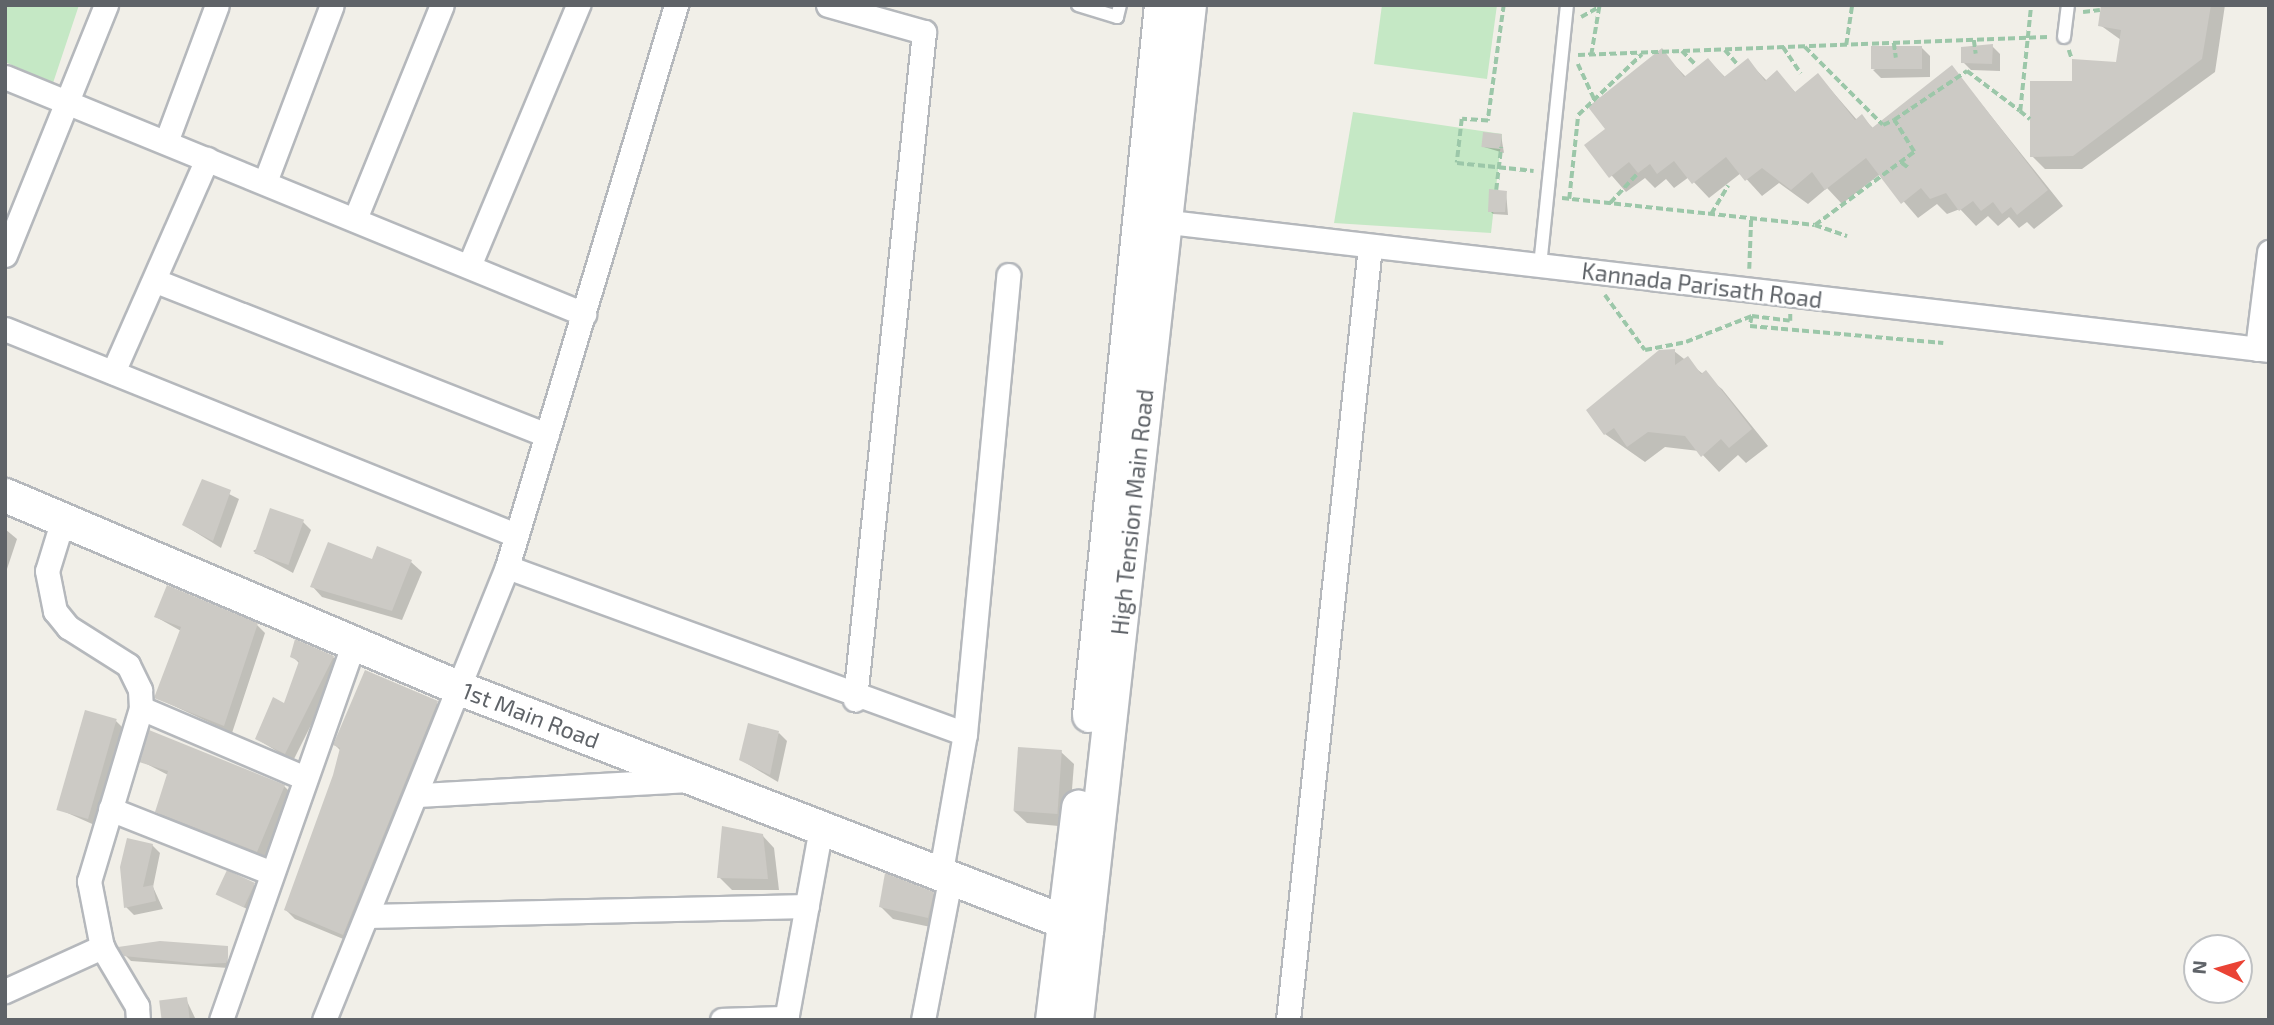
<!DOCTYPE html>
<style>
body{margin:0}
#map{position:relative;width:2274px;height:1025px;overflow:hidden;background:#f1efe8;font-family:"Exo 2",sans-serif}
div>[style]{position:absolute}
.green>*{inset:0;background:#c5e8c5}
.shadow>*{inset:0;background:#0003}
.building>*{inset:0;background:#cccac5;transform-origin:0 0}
.path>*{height:3.5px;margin-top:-1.75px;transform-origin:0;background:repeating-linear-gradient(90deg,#9cc7a9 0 7px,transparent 0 10.5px)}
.roads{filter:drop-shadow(2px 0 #b5b8bc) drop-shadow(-2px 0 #b5b8bc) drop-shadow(0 2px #b5b8bc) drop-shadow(0 -2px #b5b8bc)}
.lane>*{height:12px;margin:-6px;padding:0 6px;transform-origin:6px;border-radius:6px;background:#fff}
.street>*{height:23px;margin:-11.5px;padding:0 11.5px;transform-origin:11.5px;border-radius:11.5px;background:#fff}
.secondary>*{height:33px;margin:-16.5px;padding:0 16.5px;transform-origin:16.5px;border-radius:16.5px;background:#fff}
span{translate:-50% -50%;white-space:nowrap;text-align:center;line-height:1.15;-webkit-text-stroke:5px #fff;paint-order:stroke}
.street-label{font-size:23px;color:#5f6368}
.frame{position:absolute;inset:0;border:7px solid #5f6368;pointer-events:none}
.north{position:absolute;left:2183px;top:934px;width:70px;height:70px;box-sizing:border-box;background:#fff;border:2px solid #bfc1c3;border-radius:50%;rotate:275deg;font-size:19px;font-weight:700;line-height:28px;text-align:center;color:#5f6368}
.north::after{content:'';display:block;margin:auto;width:24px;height:32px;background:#ea4335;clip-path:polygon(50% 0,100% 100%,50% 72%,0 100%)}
</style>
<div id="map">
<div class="green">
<i style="clip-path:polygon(5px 5px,79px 5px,53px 83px,5px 62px)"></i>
<i style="clip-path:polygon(1382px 5px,1497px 5px,1487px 79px,1374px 64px)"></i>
<i style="clip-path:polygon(1353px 112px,1502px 134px,1491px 233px,1334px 223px)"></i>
</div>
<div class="shadow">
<i style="clip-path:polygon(2103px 5px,2225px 5px,2215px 72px,2082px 169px,2045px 169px,2032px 156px,2074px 83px,2117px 64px,2121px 40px,2100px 25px)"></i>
<i style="clip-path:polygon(1992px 46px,2000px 54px,2000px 71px,1971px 70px,1963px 62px)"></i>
<i style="clip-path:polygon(1922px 48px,1930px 56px,1930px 77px,1881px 78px,1873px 70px)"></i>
<i style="clip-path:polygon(1661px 51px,1686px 77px,1708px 60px,1726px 78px,1747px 60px,1767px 81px,1777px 73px,1796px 93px,1818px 75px,1857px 120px,1862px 117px,1874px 129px,1955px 71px,2063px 206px,2034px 229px,2027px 222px,2019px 228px,2009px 217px,1998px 226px,1988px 216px,1976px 226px,1960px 209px,1947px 214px,1937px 204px,1918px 218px,1880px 174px,1842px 204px,1827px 188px,1808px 204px,1779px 183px,1762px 196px,1741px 173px,1709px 198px,1689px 177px,1674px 188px,1666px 179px,1655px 188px,1645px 178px,1626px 192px,1586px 146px,1607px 129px)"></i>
<i style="clip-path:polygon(1501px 135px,1504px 153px,1484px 147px)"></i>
<i style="clip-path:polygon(1506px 192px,1508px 215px,1493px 214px,1490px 211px)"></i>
<i style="clip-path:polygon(1674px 351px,1722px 389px,1768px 446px,1746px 463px,1738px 455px,1719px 472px,1699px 451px,1665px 447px,1645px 462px,1605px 434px)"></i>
<i style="clip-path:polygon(203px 481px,239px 499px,221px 548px,184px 525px)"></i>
<i style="clip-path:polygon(303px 522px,311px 530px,293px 573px,253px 551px)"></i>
<i style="clip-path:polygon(5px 529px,17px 539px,5px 575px)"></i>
<i style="clip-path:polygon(373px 561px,411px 562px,422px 572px,402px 620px,322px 597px,312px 586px)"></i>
<i style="clip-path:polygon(156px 617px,257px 625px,265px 633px,232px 733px,157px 698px,181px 631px)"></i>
<i style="clip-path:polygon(292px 656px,333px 657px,341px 665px,293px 761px,257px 739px,285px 705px,300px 664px)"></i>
<i style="clip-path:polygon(437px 703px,446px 712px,353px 943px,295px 919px,286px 910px,335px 775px,341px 751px,335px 745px)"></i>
<i style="clip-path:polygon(116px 721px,124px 729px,99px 827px,63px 811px)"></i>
<i style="clip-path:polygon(779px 733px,787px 741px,778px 782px,741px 760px)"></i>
<i style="clip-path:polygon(1061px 752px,1074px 764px,1069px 827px,1027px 823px,1014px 811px)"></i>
<i style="clip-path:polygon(141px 761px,284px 786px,292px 794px,265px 859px,165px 819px,157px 811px,168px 775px)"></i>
<i style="clip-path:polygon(762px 835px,774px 848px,779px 890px,732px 890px,719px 877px)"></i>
<i style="clip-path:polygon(152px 845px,160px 853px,153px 887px,163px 909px,134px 915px,126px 907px)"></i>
<i style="clip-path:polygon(253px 884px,262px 892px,254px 913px,220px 894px)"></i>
<i style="clip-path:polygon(933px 893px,945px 906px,940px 929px,893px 919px,881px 907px)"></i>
<i style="clip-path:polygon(227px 948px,228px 968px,131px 961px,125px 955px)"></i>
<i style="clip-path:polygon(186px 999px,196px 1020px,162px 1020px)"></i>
</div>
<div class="building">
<i style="clip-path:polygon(2101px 5px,2211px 5px,2202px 59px,2073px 156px,2030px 157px,2030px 81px,2072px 81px,2072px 59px,2116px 62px,2121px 30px,2098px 26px)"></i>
<i style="clip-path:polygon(1993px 44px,1992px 64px,1961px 63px,1961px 47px)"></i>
<i style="left:1922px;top:46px;width:23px;height:51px;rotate:90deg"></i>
<i style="clip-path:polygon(1662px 48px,1684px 77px,1708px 58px,1724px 77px,1748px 58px,1765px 81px,1777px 70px,1795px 92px,1818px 73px,1855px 120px,1862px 114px,1872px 128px,1952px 65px,2048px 190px,2017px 215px,2011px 207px,2002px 214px,1993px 202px,1981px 211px,1973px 201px,1959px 211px,1946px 193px,1930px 199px,1921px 188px,1901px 204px,1866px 158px,1825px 190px,1812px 172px,1791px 190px,1762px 168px,1745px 181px,1726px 157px,1692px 184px,1674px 161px,1657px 174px,1650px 164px,1638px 173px,1629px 162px,1609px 178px,1584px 145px,1605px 129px,1588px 107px)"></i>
<i style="left:1483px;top:132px;width:19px;height:15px;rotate:6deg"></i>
<i style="clip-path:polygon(1489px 189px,1507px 191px,1505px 212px,1488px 212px)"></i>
<i style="clip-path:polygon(1675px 349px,1675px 365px,1688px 356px,1701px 374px,1706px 370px,1752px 429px,1729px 448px,1721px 439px,1701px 457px,1685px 436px,1648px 432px,1627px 447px,1614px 428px,1604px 435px,1586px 410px,1659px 350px)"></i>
<i style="clip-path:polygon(202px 479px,231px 490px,213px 541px,182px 525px)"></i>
<i style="left:270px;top:508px;width:36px;height:48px;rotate:19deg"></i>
<i style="clip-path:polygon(328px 542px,372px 559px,377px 546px,412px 560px,392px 611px,310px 587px)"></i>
<i style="clip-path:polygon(167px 585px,258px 623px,224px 726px,154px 698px,181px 627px,154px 617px)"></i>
<i style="clip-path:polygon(295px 639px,334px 656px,285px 754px,255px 739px,273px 697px,284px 703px,299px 661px,290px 657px)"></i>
<i style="clip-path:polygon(365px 670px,438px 701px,343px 935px,284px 910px,333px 775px,340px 748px,333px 745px)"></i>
<i style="left:85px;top:710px;width:33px;height:104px;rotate:16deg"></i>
<i style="clip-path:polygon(748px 723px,779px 731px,770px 775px,739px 760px)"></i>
<i style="clip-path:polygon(149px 730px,285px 785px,257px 852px,155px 812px,168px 771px,139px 762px)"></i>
<i style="left:1018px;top:747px;width:44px;height:64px;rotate:4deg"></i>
<i style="clip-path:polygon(722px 826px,763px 834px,768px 879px,717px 878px)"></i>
<i style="clip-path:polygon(127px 838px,153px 844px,143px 887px,153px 885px,156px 901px,124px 908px,120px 867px)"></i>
<i style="left:227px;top:870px;width:31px;height:27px;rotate:25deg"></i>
<i style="clip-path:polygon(885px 873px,934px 892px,928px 918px,879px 907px)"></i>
<i style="clip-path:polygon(160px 941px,228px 946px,228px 957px,226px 963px,200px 964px,124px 956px,118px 947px)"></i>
<i style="left:187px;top:997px;width:23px;height:28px;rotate:83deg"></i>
</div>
<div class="path">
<i style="left:1504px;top:5px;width:117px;rotate:97.9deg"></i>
<i style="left:1488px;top:121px;width:26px;rotate:-176deg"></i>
<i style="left:1462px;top:119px;width:44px;rotate:96.5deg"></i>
<i style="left:1457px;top:163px;width:77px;rotate:5.9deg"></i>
<i style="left:2083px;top:12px;width:17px;rotate:-7deg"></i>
<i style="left:1581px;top:17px;width:21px;rotate:-29deg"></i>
<i style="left:1974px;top:40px;width:14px;rotate:82deg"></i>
<i style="left:1894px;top:43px;width:15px;rotate:82deg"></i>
<i style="left:1846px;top:45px;width:40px;rotate:-81.5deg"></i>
<i style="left:1783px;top:47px;width:32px;rotate:56deg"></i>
<i style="left:1805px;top:47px;width:110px;rotate:45deg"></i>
<i style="left:1883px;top:125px;width:12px;rotate:-24deg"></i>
<i style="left:1725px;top:50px;width:20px;rotate:49deg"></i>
<i style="left:2069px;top:50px;width:9px;rotate:72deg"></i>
<i style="left:1682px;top:51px;width:21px;rotate:45deg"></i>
<i style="left:1578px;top:55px;width:471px;rotate:-2.2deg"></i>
<i style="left:1591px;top:55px;width:49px;rotate:-80.5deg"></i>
<i style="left:1578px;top:64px;width:38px;rotate:65deg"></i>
<i style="left:2020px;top:111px;width:13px;rotate:39deg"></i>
<i style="left:1902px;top:163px;width:10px;rotate:37deg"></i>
<i style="left:1496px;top:190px;width:43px;rotate:-83.4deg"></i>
<i style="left:1562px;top:198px;width:254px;rotate:6.1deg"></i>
<i style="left:1815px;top:225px;width:123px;rotate:-36.4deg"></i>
<i style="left:1914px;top:152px;width:38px;rotate:-122deg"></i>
<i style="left:1894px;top:120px;width:88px;rotate:-33.9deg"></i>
<i style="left:1967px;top:71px;width:66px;rotate:37deg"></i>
<i style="left:2020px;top:111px;width:107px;rotate:-84.1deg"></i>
<i style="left:1569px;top:199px;width:84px;rotate:-83.9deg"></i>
<i style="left:1578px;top:115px;width:88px;rotate:-43.6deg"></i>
<i style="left:1610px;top:203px;width:41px;rotate:-47deg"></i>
<i style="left:1711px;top:214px;width:33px;rotate:-59deg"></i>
<i style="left:1815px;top:225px;width:34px;rotate:19deg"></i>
<i style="left:1749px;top:269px;width:51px;rotate:-87.8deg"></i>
<i style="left:1605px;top:295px;width:68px;rotate:54deg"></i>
<i style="left:1645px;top:350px;width:42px;rotate:-11deg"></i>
<i style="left:1686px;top:342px;width:71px;rotate:-21.5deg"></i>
<i style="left:1752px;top:316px;width:38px;rotate:7deg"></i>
<i style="left:1790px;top:321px;width:7px;rotate:-90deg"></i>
<i style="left:1752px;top:316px;width:10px;rotate:101deg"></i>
<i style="left:1750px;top:326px;width:194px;rotate:5deg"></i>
</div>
<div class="roads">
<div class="lane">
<i style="left:1078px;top:5px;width:41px;rotate:17.1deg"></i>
<i style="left:1117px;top:17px;width:12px;rotate:-76deg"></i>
<i style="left:2064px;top:37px;width:32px;rotate:-83deg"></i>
<i style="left:1540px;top:266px;width:262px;rotate:-84.1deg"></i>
</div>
<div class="street">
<i style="left:828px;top:5px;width:100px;rotate:15.7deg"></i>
<i style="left:924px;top:32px;width:671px;rotate:95.91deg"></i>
<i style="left:5px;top:77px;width:626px;rotate:22.26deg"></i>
<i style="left:166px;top:142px;width:146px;rotate:-69.6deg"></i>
<i style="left:265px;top:182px;width:189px;rotate:-69.3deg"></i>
<i style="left:355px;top:219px;width:231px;rotate:-67.9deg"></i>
<i style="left:1152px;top:220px;width:1125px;rotate:6.64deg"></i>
<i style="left:5px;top:255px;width:270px;rotate:-68deg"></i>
<i style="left:469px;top:266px;width:283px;rotate:-67.3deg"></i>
<i style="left:156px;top:281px;width:420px;rotate:21.5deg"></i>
<i style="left:5px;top:329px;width:551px;rotate:21.96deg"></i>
<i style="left:2257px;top:349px;width:98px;rotate:-82.9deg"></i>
<i style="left:113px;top:372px;width:233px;rotate:-66.2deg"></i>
<i style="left:63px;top:519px;width:54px;rotate:107.1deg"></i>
<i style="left:47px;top:571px;width:41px;rotate:78.7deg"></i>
<i style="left:55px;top:611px;width:21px;rotate:51deg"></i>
<i style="left:68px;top:627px;width:71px;rotate:32.3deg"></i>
<i style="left:128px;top:665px;width:28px;rotate:64deg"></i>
<i style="left:140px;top:690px;width:18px;rotate:87deg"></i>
<i style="left:141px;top:708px;width:181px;rotate:106.7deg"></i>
<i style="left:89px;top:881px;width:67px;rotate:78.9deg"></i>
<i style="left:102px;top:947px;width:69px;rotate:59.3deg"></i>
<i style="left:137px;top:1006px;width:14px;rotate:86deg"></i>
<i style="left:507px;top:567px;width:487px;rotate:20deg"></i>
<i style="left:141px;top:708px;width:178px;rotate:23.1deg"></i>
<i style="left:420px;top:795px;width:267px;rotate:-3.2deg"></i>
<i style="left:110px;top:809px;width:174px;rotate:21.6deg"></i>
<i style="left:941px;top:871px;width:139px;rotate:-80.1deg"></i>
<i style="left:965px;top:734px;width:461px;rotate:-84.6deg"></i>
<i style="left:368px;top:916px;width:439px;rotate:-1.3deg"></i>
<i style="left:5px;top:991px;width:107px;rotate:-24.4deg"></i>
<i style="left:221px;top:1020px;width:403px;rotate:-70.6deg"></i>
<i style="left:324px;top:1020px;width:489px;rotate:-68deg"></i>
<i style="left:507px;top:567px;width:587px;rotate:-73.26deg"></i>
<i style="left:722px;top:1020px;width:65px;rotate:-1.8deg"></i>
<i style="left:786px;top:1020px;width:191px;rotate:-79.7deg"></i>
<i style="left:923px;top:1020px;width:148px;rotate:-79.1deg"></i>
<i style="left:1288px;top:1020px;width:778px;rotate:-83.95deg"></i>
</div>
<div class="secondary">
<i style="left:5px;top:495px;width:496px;rotate:23deg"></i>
<i style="left:462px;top:689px;width:669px;rotate:21.12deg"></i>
<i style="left:1089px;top:715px;width:714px;rotate:-84.21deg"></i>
<i style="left:1052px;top:1020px;width:215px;rotate:-83deg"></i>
<i style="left:1076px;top:1020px;width:1021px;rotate:-83.65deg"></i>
</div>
</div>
<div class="street-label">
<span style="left:1702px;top:285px;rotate:7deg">Kannada Parisath Road</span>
<span style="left:1132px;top:512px;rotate:-84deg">High Tension Main Road</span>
<span style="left:531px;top:715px;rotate:21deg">1st Main Road</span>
</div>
<div class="frame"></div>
<div class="north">N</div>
</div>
